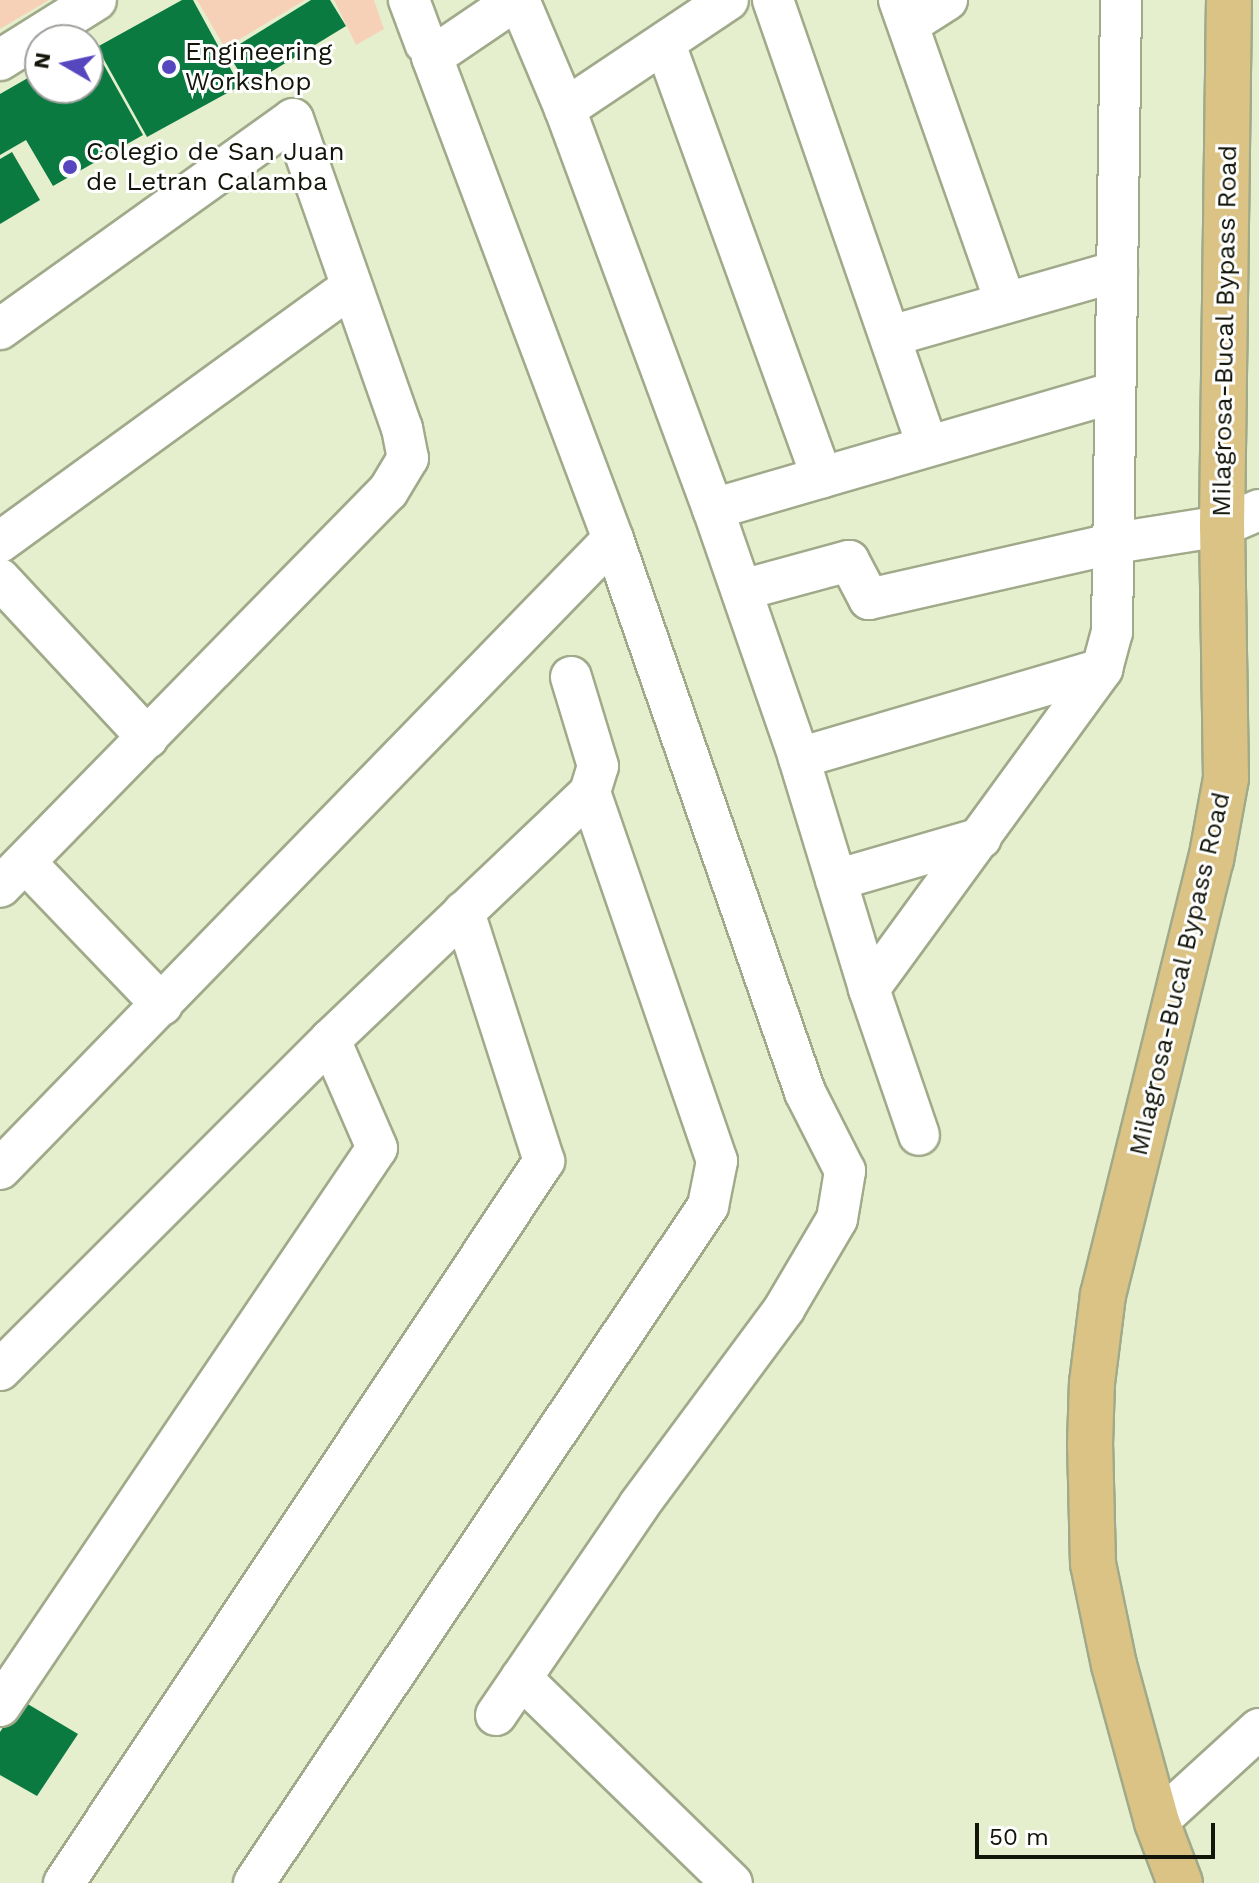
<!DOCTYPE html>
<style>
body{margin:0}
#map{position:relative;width:1259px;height:1883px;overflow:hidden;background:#e5efcd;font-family:"Work Sans",sans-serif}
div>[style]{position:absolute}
.green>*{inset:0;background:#f7d1b7}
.building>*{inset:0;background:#0a7a41}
.roads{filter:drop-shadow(2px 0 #a0aa8a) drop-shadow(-2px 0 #a0aa8a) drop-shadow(0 2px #a0aa8a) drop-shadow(0 -2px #a0aa8a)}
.minor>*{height:40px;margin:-20px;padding:0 20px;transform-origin:20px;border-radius:20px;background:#fff}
.major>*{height:44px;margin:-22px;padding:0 22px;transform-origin:22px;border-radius:22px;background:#dac385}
.dots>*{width:22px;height:22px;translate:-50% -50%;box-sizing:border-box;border:4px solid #fff;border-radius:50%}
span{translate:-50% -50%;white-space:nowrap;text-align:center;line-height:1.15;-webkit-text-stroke:6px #fff;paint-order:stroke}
.poi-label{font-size:26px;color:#121509}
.left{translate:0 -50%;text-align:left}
.street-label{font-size:26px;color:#121509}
.north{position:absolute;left:24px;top:24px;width:80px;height:80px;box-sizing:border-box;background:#fff;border:2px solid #a0a19d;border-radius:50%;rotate:279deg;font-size:22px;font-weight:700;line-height:32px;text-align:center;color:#121509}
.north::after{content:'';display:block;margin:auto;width:28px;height:36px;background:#5747bf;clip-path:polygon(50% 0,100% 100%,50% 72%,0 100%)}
.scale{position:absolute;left:975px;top:1823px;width:240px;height:36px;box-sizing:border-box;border:4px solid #121509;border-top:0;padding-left:10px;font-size:24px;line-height:28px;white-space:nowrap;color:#121509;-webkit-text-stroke:6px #fff;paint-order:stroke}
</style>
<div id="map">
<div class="green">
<i style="clip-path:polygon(0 0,49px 0,0 29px)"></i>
<i style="clip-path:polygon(197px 0,305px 0,225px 48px)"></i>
<i style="clip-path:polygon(334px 0,374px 0,384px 29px,356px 45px)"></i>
</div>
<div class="building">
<i style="clip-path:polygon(182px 0,193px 0,240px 86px,147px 137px,97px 47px)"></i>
<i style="clip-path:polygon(311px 0,330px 0,346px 26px,248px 86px,227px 52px)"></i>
<i style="clip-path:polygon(91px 42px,143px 135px,53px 186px,26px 140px,0 155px,0 94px,40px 71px,40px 88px,88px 88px)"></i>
<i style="clip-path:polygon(12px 152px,40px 200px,0 224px,0 159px)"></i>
<i style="clip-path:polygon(21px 1700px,78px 1734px,37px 1796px,0 1775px,0 1732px)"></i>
</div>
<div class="roads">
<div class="minor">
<i style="left:409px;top:0;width:46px;rotate:69.6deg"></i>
<i style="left:519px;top:0;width:118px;rotate:67.1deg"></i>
<i style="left:565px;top:109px;width:427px;rotate:69.7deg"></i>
<i style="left:713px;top:509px;width:263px;rotate:70.9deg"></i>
<i style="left:799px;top:758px;width:241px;rotate:73.1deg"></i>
<i style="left:869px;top:989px;width:154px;rotate:71.1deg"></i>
<i style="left:773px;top:0;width:471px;rotate:70.9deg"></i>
<i style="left:899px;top:0;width:321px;rotate:70.6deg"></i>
<i style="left:909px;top:24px;width:45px;rotate:-32.3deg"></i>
<i style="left:665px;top:44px;width:461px;rotate:70.1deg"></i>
<i style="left:0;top:60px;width:113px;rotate:-32deg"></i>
<i style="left:565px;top:109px;width:196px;rotate:-33.8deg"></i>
<i style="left:0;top:329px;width:360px;rotate:-35.6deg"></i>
<i style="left:293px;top:119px;width:328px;rotate:70.6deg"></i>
<i style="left:402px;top:428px;width:31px;rotate:79deg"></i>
<i style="left:408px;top:458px;width:39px;rotate:121deg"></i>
<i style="left:388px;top:491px;width:554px;rotate:134.42deg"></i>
<i style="left:891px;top:336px;width:235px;rotate:-16deg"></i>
<i style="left:713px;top:509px;width:416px;rotate:-16.2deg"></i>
<i style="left:0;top:542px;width:432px;rotate:-36deg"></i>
<i style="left:0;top:579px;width:217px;rotate:47.1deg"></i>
<i style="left:742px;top:590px;width:111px;rotate:-15.2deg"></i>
<i style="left:849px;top:561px;width:43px;rotate:62.2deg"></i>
<i style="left:869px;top:599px;width:252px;rotate:-12.8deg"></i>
<i style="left:1115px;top:543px;width:108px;rotate:-9deg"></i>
<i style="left:1222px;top:526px;width:40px;rotate:-23.4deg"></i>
<i style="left:799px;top:758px;width:316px;rotate:-16.4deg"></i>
<i style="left:25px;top:862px;width:198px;rotate:46.2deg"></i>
<i style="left:836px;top:880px;width:151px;rotate:-16.2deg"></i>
<i style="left:869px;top:989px;width:396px;rotate:-53.9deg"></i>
<i style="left:1102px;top:669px;width:38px;rotate:-75deg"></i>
<i style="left:1112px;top:632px;width:632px;rotate:-89.18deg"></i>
<i style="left:0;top:1169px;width:879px;rotate:-45.78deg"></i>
<i style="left:0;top:1370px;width:467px;rotate:-45deg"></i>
<i style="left:330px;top:1040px;width:359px;rotate:-43.6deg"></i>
<i style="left:590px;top:792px;width:27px;rotate:-73deg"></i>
<i style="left:598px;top:766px;width:93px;rotate:-106.9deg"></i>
<i style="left:521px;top:1678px;width:294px;rotate:44.2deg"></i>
<i style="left:0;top:1706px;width:673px;rotate:-55.96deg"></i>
<i style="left:377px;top:1148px;width:118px;rotate:-113.5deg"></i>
<i style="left:496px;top:1715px;width:254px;rotate:-55.7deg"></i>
<i style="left:639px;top:1505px;width:244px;rotate:-53.5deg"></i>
<i style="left:784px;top:1309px;width:104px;rotate:-59.5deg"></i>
<i style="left:837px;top:1219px;width:49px;rotate:-80.5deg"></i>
<i style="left:845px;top:1171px;width:89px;rotate:-116.9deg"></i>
<i style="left:805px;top:1092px;width:585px;rotate:-109.15deg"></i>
<i style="left:613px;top:539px;width:515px;rotate:-110.58deg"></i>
<i style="left:432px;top:57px;width:102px;rotate:-34.2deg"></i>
<i style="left:1157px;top:1822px;width:138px;rotate:-42.4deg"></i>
<i style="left:64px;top:1883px;width:867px;rotate:-56.38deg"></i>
<i style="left:544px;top:1161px;width:262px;rotate:-107.8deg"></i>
<i style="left:254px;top:1883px;width:815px;rotate:-56.15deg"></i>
<i style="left:708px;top:1206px;width:46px;rotate:-78.7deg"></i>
<i style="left:717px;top:1161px;width:390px;rotate:-109deg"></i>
</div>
<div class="major">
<i style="left:1180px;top:1883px;width:65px;rotate:-110.7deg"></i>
<i style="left:1157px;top:1822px;width:163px;rotate:-105.3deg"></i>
<i style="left:1114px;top:1665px;width:103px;rotate:-101.7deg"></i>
<i style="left:1093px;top:1564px;width:119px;rotate:-91.4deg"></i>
<i style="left:1090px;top:1445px;width:62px;rotate:-88.2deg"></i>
<i style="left:1092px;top:1383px;width:89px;rotate:-82.9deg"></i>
<i style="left:1103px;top:1295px;width:448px;rotate:-76.1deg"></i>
<i style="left:1211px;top:860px;width:83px;rotate:-79.6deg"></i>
<i style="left:1226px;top:778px;width:252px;rotate:-90.9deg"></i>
<i style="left:1222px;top:526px;width:526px;rotate:-89.24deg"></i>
</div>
</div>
<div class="dots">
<i style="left:169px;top:67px;background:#5747bf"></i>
<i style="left:70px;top:167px;background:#5747bf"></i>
</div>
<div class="poi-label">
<span class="left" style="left:185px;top:67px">Engineering<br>Workshop</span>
<span class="left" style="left:86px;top:167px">Colegio de San Juan<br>de Letran Calamba</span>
</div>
<div class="street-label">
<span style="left:1225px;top:331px;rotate:-89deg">Milagrosa-Bucal Bypass Road</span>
<span style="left:1180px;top:974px;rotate:-77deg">Milagrosa-Bucal Bypass Road</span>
</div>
<div class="north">N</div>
<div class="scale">50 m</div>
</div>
